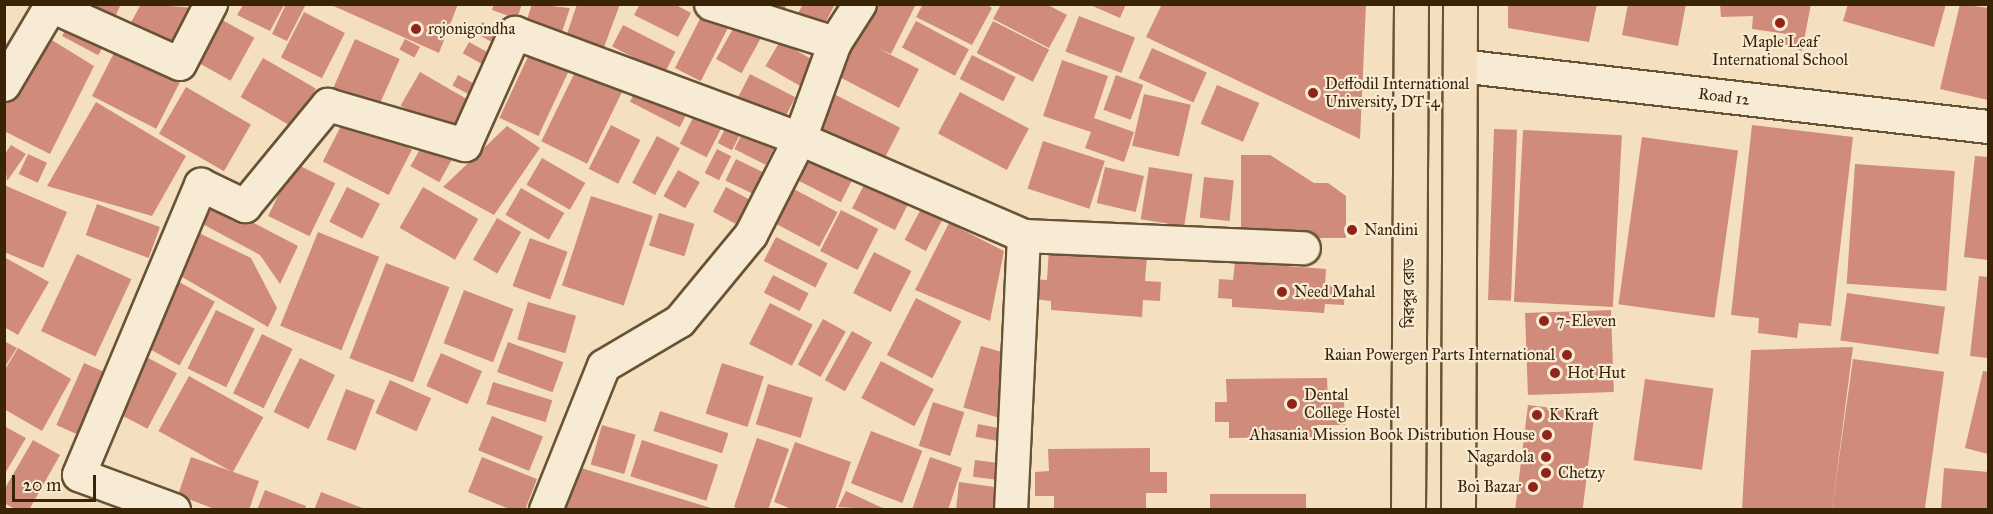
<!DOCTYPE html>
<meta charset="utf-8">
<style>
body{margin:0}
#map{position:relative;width:1993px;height:514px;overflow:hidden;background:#f4e0bf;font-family:"IM FELL Great Primer","Noto Serif Bengali",serif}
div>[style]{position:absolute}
.building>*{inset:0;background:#d08b7a;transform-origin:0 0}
.roads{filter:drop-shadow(2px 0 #685334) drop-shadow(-2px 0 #685334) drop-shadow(0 2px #685334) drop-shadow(0 -2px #685334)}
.minor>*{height:32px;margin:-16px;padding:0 16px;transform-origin:16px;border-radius:16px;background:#f8ebd5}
.highway>*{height:33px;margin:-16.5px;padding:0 16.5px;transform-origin:16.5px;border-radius:16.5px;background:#f4e0bf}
.dots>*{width:16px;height:16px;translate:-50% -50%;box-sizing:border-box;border:3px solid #f8ebd5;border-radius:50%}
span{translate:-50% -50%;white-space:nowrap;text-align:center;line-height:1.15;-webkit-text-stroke:4.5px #f8ebd5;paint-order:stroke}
.poi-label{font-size:16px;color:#392405}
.left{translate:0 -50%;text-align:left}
.right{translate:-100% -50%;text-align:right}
.street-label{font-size:16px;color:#392405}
.frame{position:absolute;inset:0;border:6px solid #392405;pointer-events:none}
.scale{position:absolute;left:12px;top:475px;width:84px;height:27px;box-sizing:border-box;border:3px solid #392405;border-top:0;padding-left:8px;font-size:18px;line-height:21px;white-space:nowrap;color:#392405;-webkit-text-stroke:4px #f8ebd5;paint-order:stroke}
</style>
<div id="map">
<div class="building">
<i style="clip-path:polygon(82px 4px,121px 4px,114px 19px)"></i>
<i style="clip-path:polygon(141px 4px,195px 8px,172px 52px,128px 28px)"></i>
<i style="clip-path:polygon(286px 4px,306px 4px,287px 41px,272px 34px)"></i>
<i style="clip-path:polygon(329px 4px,458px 4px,439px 53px)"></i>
<i style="clip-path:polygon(494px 4px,522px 4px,517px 19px,492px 10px)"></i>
<i style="clip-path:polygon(532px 4px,570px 8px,560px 38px,525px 25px)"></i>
<i style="clip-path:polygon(577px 4px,620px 4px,603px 50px,566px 37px)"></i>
<i style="clip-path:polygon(640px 4px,674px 4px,691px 13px,678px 37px,634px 15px)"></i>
<i style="clip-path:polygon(764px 4px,787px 4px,782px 14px)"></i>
<i style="clip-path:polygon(803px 4px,835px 4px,822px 29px,797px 15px)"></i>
<i style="clip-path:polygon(875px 4px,916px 4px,891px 54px,877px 48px,919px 69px,899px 108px,828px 71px)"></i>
<i style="clip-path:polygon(923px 4px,986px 4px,992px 8px,972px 45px,916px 17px)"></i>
<i style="clip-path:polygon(1001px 4px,1046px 4px,1067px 15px,1049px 48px,993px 19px)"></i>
<i style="clip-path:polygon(1088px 4px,1126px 4px,1120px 18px)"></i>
<i style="clip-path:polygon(1162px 4px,1366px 4px,1360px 139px,1146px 37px)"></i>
<i style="clip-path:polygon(1508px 4px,1597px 4px,1589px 42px,1508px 28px)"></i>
<i style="clip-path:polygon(1628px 4px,1686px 4px,1678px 46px,1622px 35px)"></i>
<i style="clip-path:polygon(1720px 4px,1811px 4px,1802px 51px,1783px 44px,1787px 34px,1752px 29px,1753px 16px,1721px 17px)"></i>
<i style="clip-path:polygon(1848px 4px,1946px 4px,1934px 47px,1843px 21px)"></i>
<i style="clip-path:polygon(1960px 4px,1988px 8px,1988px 100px,1940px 89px)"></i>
<i style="clip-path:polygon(243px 5px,284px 5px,270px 31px,237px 15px)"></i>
<i style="left:704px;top:11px;width:29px;height:64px;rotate:27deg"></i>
<i style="left:304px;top:12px;width:46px;height:51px;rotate:27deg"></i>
<i style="left:215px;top:16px;width:45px;height:49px;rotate:29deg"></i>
<i style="left:1079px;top:16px;width:60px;height:38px;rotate:21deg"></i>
<i style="left:70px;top:21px;width:41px;height:17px;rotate:28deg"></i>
<i style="left:916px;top:21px;width:60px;height:30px;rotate:28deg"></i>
<i style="left:993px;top:21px;width:63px;height:36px;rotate:27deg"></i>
<i style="left:482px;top:22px;width:26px;height:13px;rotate:28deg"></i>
<i style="left:623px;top:25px;width:59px;height:24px;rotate:27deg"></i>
<i style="left:735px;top:25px;width:29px;height:39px;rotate:29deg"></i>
<i style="clip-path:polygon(29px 26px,94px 66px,50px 154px,4px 131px,4px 68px)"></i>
<i style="left:355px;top:39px;width:49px;height:56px;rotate:24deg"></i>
<i style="left:405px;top:39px;width:17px;height:12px;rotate:28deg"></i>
<i style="left:780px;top:41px;width:40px;height:29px;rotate:30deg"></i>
<i style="left:469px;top:42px;width:26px;height:13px;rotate:29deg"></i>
<i style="left:117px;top:47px;width:72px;height:55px;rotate:27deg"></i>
<i style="left:532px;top:48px;width:43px;height:77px;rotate:25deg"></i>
<i style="left:1152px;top:48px;width:60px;height:33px;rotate:24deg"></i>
<i style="left:972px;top:55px;width:49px;height:27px;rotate:27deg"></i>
<i style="left:263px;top:58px;width:61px;height:45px;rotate:30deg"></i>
<i style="clip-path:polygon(1062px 60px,1108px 76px,1094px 118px,1134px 132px,1124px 162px,1085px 148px,1091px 132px,1043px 116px)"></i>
<i style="left:579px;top:64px;width:51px;height:86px;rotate:26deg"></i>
<i style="left:420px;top:72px;width:61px;height:39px;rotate:30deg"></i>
<i style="left:750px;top:74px;width:51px;height:29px;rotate:27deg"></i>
<i style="left:458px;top:75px;width:26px;height:12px;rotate:28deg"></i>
<i style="left:1116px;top:75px;width:29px;height:37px;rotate:20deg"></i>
<i style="left:639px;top:84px;width:56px;height:20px;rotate:27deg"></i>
<i style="left:1217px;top:85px;width:46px;height:42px;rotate:23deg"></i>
<i style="left:186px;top:87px;width:75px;height:54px;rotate:30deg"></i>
<i style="left:828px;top:91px;width:81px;height:43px;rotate:27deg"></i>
<i style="left:960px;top:92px;width:78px;height:47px;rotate:28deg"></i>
<i style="left:1144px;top:94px;width:48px;height:53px;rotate:13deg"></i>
<i style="clip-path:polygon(96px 102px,186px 156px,152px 216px,47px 186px)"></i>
<i style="left:698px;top:108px;width:30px;height:40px;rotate:27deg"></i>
<i style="left:346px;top:116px;width:74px;height:51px;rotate:27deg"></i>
<i style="left:730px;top:119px;width:16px;height:27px;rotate:27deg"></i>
<i style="left:747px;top:124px;width:35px;height:28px;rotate:27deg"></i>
<i style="left:611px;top:125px;width:33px;height:49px;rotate:27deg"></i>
<i style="clip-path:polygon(1752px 125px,1853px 137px,1831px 326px,1799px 323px,1797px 338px,1758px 333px,1759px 318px,1731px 315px)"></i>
<i style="clip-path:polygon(507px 126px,540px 148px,494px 215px,443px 187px)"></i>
<i style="left:1494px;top:129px;width:23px;height:171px;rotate:2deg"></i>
<i style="left:1523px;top:130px;width:99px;height:172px;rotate:3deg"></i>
<i style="left:657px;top:136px;width:26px;height:53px;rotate:28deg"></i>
<i style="left:1642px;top:137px;width:97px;height:169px;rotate:8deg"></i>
<i style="left:425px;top:140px;width:33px;height:30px;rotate:29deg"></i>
<i style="left:1043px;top:141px;width:65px;height:50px;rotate:18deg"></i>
<i style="clip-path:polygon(11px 145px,26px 154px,7px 181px,4px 155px)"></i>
<i style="left:801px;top:146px;width:61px;height:32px;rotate:27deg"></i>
<i style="left:717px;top:149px;width:16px;height:27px;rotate:27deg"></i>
<i style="left:28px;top:154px;width:21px;height:22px;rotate:25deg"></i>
<i style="clip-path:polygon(1241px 155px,1270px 155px,1314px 183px,1328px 183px,1346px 196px,1346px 238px,1241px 238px)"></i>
<i style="clip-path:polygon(1975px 156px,1988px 157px,1988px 260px,1964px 257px)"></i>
<i style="left:542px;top:158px;width:50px;height:31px;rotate:30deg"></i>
<i style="left:736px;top:159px;width:37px;height:24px;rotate:26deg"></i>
<i style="left:294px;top:163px;width:46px;height:59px;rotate:26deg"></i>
<i style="left:1855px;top:164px;width:100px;height:120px;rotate:4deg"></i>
<i style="left:1105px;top:167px;width:40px;height:37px;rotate:13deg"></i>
<i style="left:1149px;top:167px;width:44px;height:53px;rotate:9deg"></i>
<i style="left:678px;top:170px;width:25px;height:30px;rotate:29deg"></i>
<i style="left:868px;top:177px;width:48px;height:35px;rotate:27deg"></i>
<i style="left:1204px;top:177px;width:30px;height:41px;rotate:6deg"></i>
<i style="clip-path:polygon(4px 185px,67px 212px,43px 268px,4px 252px)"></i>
<i style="left:347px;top:187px;width:37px;height:39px;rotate:27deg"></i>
<i style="left:423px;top:187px;width:64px;height:47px;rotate:30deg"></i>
<i style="left:726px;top:187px;width:40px;height:28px;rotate:28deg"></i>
<i style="left:790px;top:187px;width:54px;height:39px;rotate:28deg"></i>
<i style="left:521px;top:188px;width:50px;height:31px;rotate:30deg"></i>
<i style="left:591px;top:196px;width:65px;height:94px;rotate:18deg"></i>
<i style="clip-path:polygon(206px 198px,298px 246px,280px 284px,260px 255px,195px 220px)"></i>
<i style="left:97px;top:204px;width:67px;height:33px;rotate:20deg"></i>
<i style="left:922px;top:207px;width:24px;height:37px;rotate:28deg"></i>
<i style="left:841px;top:210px;width:42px;height:46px;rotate:27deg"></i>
<i style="left:659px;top:213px;width:37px;height:34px;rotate:17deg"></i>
<i style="left:497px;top:218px;width:28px;height:48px;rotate:30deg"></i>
<i style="clip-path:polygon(949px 223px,1004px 251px,990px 321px,915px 290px)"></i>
<i style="left:318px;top:232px;width:66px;height:101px;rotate:22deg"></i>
<i style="clip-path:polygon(199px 233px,251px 258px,277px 308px,268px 327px,177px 274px)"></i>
<i style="left:776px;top:237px;width:58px;height:27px;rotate:27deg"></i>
<i style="left:530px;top:238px;width:40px;height:51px;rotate:20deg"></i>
<i style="clip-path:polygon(1049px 249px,1147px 256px,1145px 281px,1161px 282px,1160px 301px,1143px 300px,1142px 317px,1051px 310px,1051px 301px,1033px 299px,1034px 279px,1047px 280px)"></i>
<i style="left:874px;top:252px;width:42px;height:46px;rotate:27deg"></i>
<i style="left:77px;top:254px;width:60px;height:85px;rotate:25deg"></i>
<i style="clip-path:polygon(4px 257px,49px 282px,18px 335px,4px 327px)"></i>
<i style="clip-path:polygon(1235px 262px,1326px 269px,1325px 285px,1345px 287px,1344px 305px,1325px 304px,1324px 313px,1232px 307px,1232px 299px,1218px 298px,1219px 279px,1233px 280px)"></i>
<i style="left:386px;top:263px;width:68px;height:102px;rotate:21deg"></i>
<i style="left:773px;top:275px;width:40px;height:20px;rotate:27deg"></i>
<i style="clip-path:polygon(1979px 276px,1988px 277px,1988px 358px,1970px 356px)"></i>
<i style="left:172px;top:278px;width:49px;height:73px;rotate:29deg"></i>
<i style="left:464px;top:290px;width:53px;height:57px;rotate:21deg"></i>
<i style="left:1847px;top:293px;width:99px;height:48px;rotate:8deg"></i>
<i style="left:916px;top:298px;width:51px;height:64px;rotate:27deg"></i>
<i style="left:528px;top:302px;width:50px;height:39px;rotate:16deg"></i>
<i style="left:770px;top:303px;width:48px;height:46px;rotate:27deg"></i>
<i style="left:216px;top:310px;width:43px;height:65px;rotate:26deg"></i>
<i style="left:1611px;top:310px;width:82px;height:86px;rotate:88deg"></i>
<i style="left:823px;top:319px;width:26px;height:52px;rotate:29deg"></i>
<i style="left:852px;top:331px;width:23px;height:56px;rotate:29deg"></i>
<i style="left:262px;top:334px;width:34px;height:66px;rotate:26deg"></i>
<i style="clip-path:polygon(4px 341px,17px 348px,4px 368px)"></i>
<i style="left:508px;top:342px;width:59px;height:32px;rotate:20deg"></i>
<i style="left:981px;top:346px;width:35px;height:64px;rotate:16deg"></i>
<i style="clip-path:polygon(1853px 347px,1832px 510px,1742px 510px,1751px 350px)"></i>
<i style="clip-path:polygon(18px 348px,71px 379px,42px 431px,4px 409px,4px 371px)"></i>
<i style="left:139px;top:353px;width:43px;height:63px;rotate:28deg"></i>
<i style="left:441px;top:353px;width:45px;height:36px;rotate:24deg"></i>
<i style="left:300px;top:358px;width:39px;height:60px;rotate:26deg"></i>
<i style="left:1853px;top:359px;width:92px;height:152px;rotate:8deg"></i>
<i style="left:881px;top:361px;width:60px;height:42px;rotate:28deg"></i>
<i style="left:84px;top:363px;width:34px;height:68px;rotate:24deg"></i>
<i style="left:722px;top:363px;width:44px;height:53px;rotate:18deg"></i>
<i style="clip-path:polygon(1983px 371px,1988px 372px,1988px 454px,1965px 448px)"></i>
<i style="left:189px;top:376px;width:85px;height:63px;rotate:29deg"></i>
<i style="clip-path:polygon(1327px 378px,1328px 400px,1344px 400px,1345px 425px,1317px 425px,1317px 437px,1229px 438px,1229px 422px,1215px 422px,1215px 402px,1227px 402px,1226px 379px)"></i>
<i style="left:1645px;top:379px;width:69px;height:82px;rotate:8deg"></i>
<i style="left:390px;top:380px;width:45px;height:36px;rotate:24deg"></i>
<i style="left:493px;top:382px;width:62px;height:23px;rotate:17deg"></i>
<i style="left:768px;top:384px;width:47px;height:42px;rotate:17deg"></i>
<i style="left:346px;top:389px;width:31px;height:54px;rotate:21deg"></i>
<i style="left:933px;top:402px;width:33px;height:46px;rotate:18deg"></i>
<i style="left:1528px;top:405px;width:67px;height:105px;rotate:7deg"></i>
<i style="left:660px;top:411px;width:72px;height:21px;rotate:18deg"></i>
<i style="left:492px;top:416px;width:55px;height:37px;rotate:22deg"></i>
<i style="left:978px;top:424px;width:25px;height:13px;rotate:11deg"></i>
<i style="left:602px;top:425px;width:35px;height:41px;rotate:16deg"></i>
<i style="clip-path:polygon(4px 426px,26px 438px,4px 475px)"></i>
<i style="left:871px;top:431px;width:55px;height:56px;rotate:21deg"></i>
<i style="clip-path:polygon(757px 438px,789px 449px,768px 510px,742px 510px,734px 507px)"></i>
<i style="clip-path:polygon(33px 440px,60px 455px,29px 510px,17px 510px,4px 503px,4px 490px)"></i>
<i style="left:642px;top:440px;width:80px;height:38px;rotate:18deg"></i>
<i style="clip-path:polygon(795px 442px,851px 462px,835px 510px,794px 510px,774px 502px)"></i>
<i style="clip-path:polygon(1150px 448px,1150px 472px,1167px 472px,1167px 493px,1146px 493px,1146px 509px,1054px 509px,1054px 496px,1035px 496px,1035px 472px,1049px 471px,1048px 449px)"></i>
<i style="clip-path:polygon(191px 457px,259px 481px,249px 510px,217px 510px,178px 495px)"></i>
<i style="clip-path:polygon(482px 457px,537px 479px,525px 510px,512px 510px,468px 492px)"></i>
<i style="clip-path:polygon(930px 457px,962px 468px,948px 510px,912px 510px)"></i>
<i style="left:975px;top:460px;width:32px;height:17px;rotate:7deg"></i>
<i style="clip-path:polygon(578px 467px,714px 509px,714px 510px,565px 510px)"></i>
<i style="clip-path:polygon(1944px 468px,1988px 472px,1988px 510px,1941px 510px)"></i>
<i style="clip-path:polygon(959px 482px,1009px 489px,1006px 510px,956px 510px)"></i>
<i style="clip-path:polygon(265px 490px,306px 506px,305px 510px,257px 510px)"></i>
<i style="clip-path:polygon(846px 491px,887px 510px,838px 507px)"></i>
<i style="clip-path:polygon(321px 492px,365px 509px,365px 510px,314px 510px)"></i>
<i style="left:1210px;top:494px;width:96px;height:16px"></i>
</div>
<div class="roads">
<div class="minor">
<i style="left:711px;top:4px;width:130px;rotate:17.5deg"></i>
<i style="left:51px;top:6px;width:141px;rotate:24.2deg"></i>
<i style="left:180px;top:64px;width:68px;rotate:-62.7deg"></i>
<i style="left:1460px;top:66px;width:532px;rotate:6.59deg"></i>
<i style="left:4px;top:85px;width:94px;rotate:-59.3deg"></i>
<i style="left:1024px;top:236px;width:280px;rotate:2.5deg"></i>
<i style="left:174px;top:510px;width:101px;rotate:-159.8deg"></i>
<i style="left:79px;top:475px;width:315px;rotate:-67.2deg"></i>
<i style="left:201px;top:185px;width:49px;rotate:25.5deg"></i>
<i style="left:245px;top:206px;width:131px;rotate:-50.6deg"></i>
<i style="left:328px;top:105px;width:143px;rotate:16.3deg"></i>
<i style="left:465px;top:145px;width:123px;rotate:-65.9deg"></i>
<i style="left:515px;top:33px;width:304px;rotate:20.4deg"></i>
<i style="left:800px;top:139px;width:244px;rotate:23.4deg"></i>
<i style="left:1024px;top:236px;width:274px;rotate:92.7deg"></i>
<i style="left:546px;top:510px;width:155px;rotate:-68.1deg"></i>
<i style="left:604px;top:366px;width:88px;rotate:-30.6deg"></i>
<i style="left:680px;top:321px;width:112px;rotate:-50.5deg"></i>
<i style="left:751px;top:235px;width:108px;rotate:-63deg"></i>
<i style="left:800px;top:139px;width:102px;rotate:-70deg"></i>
<i style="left:835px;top:43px;width:46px;rotate:-57.3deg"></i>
</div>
<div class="highway">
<i style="left:1408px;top:510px;width:506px;rotate:-89.66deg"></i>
<i style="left:1458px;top:510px;width:506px;rotate:-89.77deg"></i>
</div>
</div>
<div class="dots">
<i style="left:1780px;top:23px;background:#8f2418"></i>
<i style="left:416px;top:29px;background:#8f2418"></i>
<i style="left:1313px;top:93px;background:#8f2418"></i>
<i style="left:1352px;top:230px;background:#8f2418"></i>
<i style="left:1282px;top:292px;background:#8f2418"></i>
<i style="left:1544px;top:321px;background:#8f2418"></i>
<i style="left:1567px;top:355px;background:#8f2418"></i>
<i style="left:1555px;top:373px;background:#8f2418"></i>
<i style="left:1292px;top:404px;background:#8f2418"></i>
<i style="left:1537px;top:415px;background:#8f2418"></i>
<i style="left:1547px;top:435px;background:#8f2418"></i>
<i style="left:1546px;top:457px;background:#8f2418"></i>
<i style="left:1546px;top:473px;background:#8f2418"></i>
<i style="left:1533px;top:487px;background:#8f2418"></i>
</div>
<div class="poi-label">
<span class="left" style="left:428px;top:29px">rojonigondha</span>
<span style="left:1780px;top:51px">Maple Leaf<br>International School</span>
<span class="left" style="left:1325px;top:93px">Deffodil International<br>University, DT-4</span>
<span class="left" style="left:1364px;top:230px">Nandini</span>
<span class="left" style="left:1294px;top:292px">Need Mahal</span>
<span class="left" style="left:1556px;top:321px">7-Eleven</span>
<span class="right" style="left:1555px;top:355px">Raian Powergen Parts International</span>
<span class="left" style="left:1567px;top:373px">Hot Hut</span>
<span class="left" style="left:1304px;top:404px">Dental<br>College Hostel</span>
<span class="left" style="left:1549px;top:415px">K Kraft</span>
<span class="right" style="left:1535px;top:435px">Ahasania Mission Book Distribution House</span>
<span class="right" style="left:1534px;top:457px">Nagardola</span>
<span class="left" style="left:1558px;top:473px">Chetzy</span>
<span class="right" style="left:1521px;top:487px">Boi Bazar</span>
</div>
<div class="street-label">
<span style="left:1724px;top:97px;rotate:7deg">Road 12</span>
<span style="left:1409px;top:293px;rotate:-90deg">মিরপুর রোড</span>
</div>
<div class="frame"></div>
<div class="scale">20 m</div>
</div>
